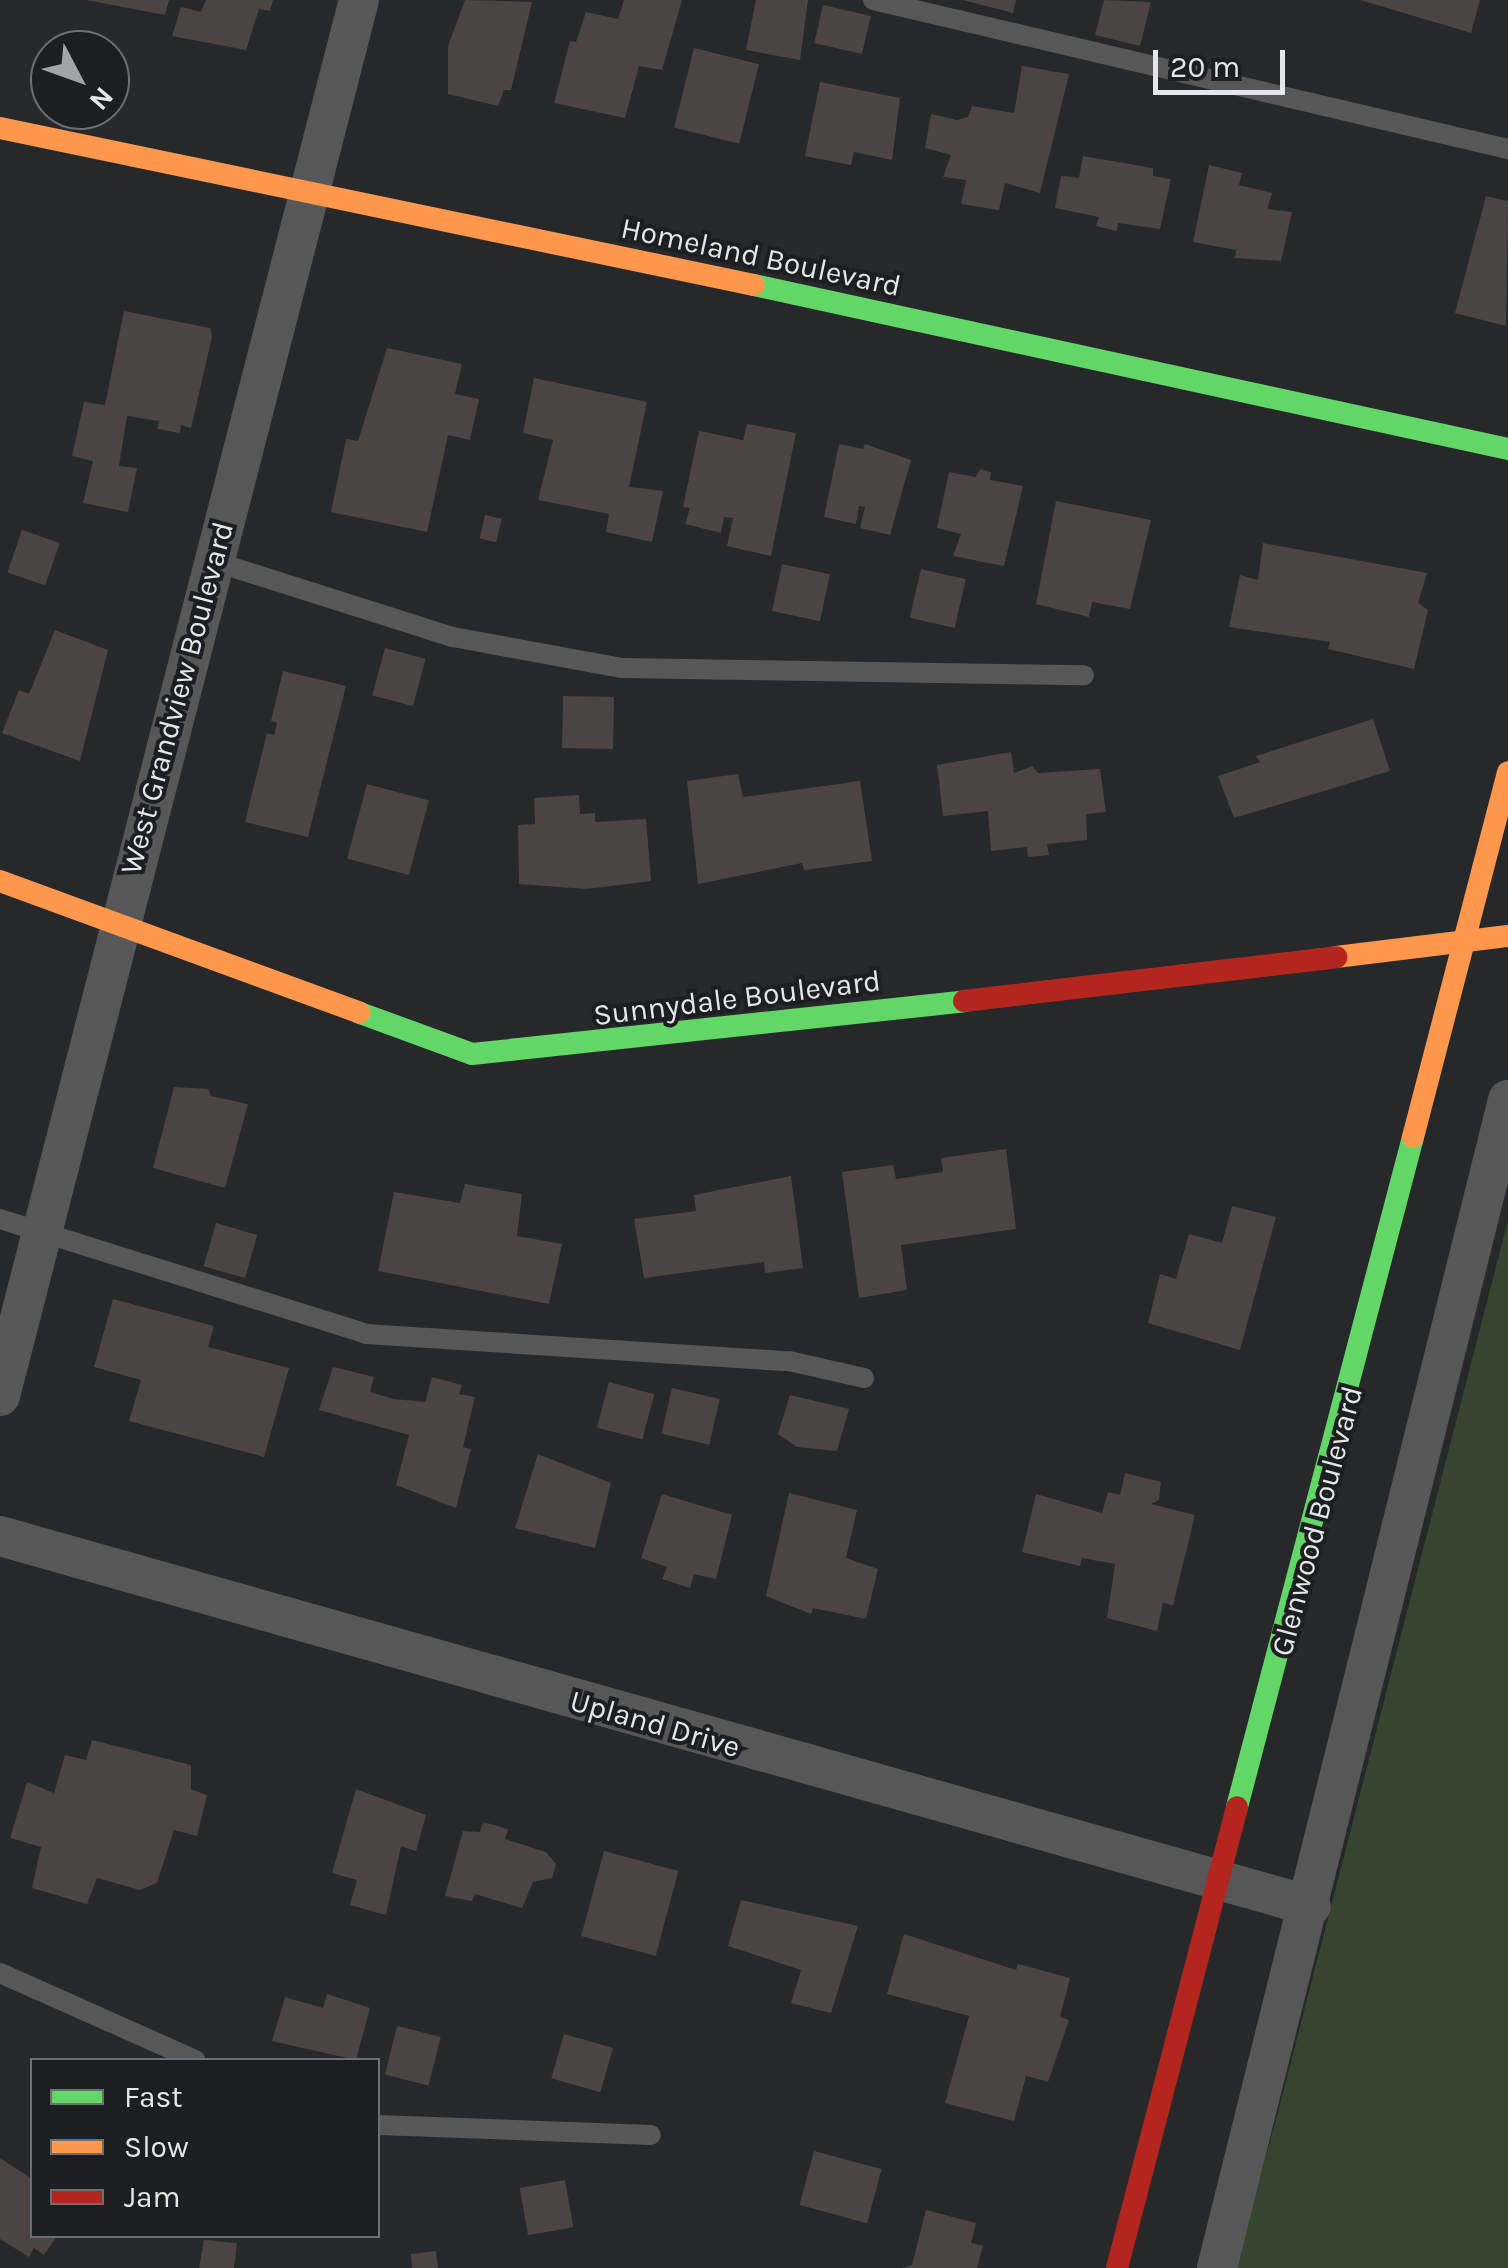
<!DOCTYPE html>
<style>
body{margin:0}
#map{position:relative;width:1508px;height:2268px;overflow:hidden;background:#27282a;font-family:Karla,sans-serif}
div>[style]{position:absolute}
.green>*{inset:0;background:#364530}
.building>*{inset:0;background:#4a4444;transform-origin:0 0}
.lane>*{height:20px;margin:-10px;padding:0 10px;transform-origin:10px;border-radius:10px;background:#575757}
.street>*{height:40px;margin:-20px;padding:0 20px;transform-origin:20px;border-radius:20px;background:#575757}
.fast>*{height:22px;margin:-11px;padding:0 11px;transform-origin:11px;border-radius:11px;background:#63d668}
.slow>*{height:22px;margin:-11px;padding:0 11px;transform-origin:11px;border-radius:11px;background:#ff974d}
.jam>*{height:22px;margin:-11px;padding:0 11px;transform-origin:11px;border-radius:11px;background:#b3261e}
span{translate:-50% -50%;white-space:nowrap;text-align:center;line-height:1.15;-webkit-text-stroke:8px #1c1e22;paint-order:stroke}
.street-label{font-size:30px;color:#e5e6e9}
.legend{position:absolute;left:30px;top:2058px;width:350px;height:180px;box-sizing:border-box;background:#1c1e22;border:2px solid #6c6e72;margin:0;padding:12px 18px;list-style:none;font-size:30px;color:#e5e6e9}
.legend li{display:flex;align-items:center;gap:20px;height:50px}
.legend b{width:50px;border:2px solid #6c6e72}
.north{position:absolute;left:30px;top:30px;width:100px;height:100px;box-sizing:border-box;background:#1c1e22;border:2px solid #6c6e72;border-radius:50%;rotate:131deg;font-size:28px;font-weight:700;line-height:40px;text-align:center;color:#e5e6e9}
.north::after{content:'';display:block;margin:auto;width:35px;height:45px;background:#a2a4a6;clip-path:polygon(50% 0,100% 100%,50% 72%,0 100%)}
.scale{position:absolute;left:1153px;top:50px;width:132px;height:45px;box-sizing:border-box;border:5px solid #e5e6e9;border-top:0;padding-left:12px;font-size:30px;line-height:35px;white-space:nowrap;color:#e5e6e9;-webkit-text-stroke:8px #1c1e22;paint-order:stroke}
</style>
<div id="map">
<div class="green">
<i style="clip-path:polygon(1508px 1220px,1508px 2268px,1235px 2268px,1276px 2120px)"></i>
</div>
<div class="building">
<i style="clip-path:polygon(86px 0,169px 0,165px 15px)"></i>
<i style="clip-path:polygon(206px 0,273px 0,270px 11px,259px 9px,246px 50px,172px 36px,181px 7px,201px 12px)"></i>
<i style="clip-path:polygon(465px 0,532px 2px,511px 90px,504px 90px,498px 106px,448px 94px,448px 46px)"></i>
<i style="clip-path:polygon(624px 0,682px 0,662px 70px,639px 66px,625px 118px,554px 103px,570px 41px,576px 42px,586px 12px,618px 19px)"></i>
<i style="clip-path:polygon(756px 0,808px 0,800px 60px,746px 50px)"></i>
<i style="clip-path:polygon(963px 0,1016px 0,1013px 13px)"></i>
<i style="clip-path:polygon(1104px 0,1151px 2px,1140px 46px,1095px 35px)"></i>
<i style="clip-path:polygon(1360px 0,1480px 0,1471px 33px)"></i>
<i style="left:823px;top:5px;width:49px;height:39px;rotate:13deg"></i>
<i style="left:694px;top:48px;width:67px;height:82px;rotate:14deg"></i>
<i style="clip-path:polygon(1022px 66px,1069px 74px,1040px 193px,1005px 183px,999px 210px,961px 204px,966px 180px,943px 177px,951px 155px,925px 148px,931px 114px,957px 120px,968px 117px,972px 106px,1014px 113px)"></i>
<i style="clip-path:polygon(820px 82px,900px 98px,892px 160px,854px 152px,851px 165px,805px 156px)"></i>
<i style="clip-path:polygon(1083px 156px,1153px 168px,1153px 176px,1171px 179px,1160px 229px,1118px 223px,1117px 231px,1096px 226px,1099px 217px,1055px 208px,1061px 176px,1079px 178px)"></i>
<i style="clip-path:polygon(1209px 165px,1242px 173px,1239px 185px,1272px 193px,1267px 209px,1292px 212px,1281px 261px,1235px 258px,1236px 250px,1193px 242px)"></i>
<i style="clip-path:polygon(1486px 196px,1508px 201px,1506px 326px,1455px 313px)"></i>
<i style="clip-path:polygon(124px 311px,210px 328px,212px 337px,191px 428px,181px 425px,180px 433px,157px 429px,159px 421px,127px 416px,119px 466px,137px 468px,128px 512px,83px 503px,93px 461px,72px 456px,84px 402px,105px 405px)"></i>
<i style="clip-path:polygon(387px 348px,462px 364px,455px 394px,479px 399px,470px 440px,448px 435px,427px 532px,331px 512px,346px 439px,358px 441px)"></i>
<i style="clip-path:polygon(534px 378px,647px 402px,629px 487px,663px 491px,652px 542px,606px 532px,609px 514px,538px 500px,553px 440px,523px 433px)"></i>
<i style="clip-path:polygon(747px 424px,796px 433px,771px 556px,727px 546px,733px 518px,724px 517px,721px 533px,685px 524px,690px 508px,683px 507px,699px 431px,743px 440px)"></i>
<i style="clip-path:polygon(839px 444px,863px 449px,865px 444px,911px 460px,890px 535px,860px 528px,865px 507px,859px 506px,856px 524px,824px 517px)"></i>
<i style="clip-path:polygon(980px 469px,991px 472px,990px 480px,1023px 486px,1004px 566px,953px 556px,961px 534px,937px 528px,949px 472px,976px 477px)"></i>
<i style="clip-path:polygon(1056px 501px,1151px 520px,1130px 609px,1092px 602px,1089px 617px,1036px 604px)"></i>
<i style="left:485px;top:515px;width:17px;height:24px;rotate:13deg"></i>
<i style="left:22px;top:530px;width:40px;height:45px;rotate:19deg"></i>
<i style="clip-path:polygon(1263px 543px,1427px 573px,1418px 603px,1428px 610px,1414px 669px,1328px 649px,1330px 642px,1229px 627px,1240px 575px,1258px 580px)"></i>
<i style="left:782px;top:564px;width:49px;height:48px;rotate:12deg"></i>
<i style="left:921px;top:569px;width:46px;height:50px;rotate:13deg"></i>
<i style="clip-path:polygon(55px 630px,108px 650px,80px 761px,2px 733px,19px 690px,29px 694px)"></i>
<i style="left:385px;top:648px;width:42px;height:49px;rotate:15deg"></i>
<i style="clip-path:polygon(283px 671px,346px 686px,308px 837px,245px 822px,267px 733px,274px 735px,277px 723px,271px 721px)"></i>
<i style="left:563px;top:696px;width:51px;height:52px;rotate:1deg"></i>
<i style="clip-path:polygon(1373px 719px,1390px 771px,1234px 818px,1218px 776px,1260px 762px,1256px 756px)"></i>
<i style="clip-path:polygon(1011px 752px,1014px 773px,1032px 766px,1038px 773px,1100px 769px,1106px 812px,1086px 814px,1087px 840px,1047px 844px,1049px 855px,1028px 857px,1027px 847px,991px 851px,988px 811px,943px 816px,937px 765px)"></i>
<i style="clip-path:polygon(738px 774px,743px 797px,860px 781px,872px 861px,804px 870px,802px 863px,698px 884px,687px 781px)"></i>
<i style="left:367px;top:784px;width:64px;height:77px;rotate:15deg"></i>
<i style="clip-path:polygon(579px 795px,580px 814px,595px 813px,595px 822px,646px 819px,651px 881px,587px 889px,519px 884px,518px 825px,535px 824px,534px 798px)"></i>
<i style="clip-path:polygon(174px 1087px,208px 1089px,211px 1096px,248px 1104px,225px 1188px,153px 1168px)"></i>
<i style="clip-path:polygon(1006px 1149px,1016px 1229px,901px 1245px,907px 1290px,859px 1298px,842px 1172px,893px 1165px,896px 1179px,943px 1172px,941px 1158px)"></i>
<i style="clip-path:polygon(791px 1176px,803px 1268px,765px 1273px,764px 1262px,644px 1278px,634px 1219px,696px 1211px,694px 1195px)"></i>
<i style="clip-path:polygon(465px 1184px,522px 1194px,517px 1236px,562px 1244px,549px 1304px,378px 1271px,394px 1192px,460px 1203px)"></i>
<i style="clip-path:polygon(1232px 1206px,1276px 1217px,1240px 1350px,1148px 1323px,1160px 1274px,1176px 1279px,1189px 1234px,1222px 1243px)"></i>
<i style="left:216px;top:1223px;width:43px;height:45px;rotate:16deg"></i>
<i style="clip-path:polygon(113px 1299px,214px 1326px,208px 1347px,289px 1368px,264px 1457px,129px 1421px,141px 1380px,94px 1367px)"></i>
<i style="clip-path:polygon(333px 1367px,374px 1377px,370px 1392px,394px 1399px,425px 1402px,432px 1377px,462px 1385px,459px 1394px,475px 1397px,463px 1447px,471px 1449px,456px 1508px,396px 1485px,409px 1435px,319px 1410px)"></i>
<i style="left:609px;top:1382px;width:47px;height:47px;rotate:15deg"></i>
<i style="left:672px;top:1388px;width:49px;height:47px;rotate:13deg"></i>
<i style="clip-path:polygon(790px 1395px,849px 1409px,837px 1451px,797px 1447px,778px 1434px)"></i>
<i style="clip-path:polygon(538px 1454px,611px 1483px,595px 1548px,515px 1528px)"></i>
<i style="clip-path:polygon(1125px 1473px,1161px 1482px,1159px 1500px,1151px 1504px,1195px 1515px,1173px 1605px,1163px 1603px,1157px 1631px,1107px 1618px,1115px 1564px,1082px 1558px,1080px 1566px,1022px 1552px,1036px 1494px,1102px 1513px,1108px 1492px,1120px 1495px)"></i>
<i style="clip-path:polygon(789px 1493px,857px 1510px,846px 1558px,878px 1569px,866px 1619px,813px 1608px,811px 1614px,766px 1596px)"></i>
<i style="clip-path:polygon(662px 1494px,732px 1515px,716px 1579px,694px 1574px,690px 1588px,662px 1579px,667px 1567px,641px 1558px)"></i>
<i style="clip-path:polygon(92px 1740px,191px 1765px,191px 1789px,207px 1795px,197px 1836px,174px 1830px,157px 1883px,140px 1890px,97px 1878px,87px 1904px,32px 1888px,41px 1847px,10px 1838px,27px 1782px,54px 1793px,65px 1755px,86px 1760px)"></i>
<i style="clip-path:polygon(356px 1789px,426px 1815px,416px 1851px,401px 1846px,386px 1915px,350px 1905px,357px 1880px,332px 1873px)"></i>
<i style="clip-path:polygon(483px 1822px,508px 1829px,505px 1839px,546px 1852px,556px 1864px,552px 1878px,533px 1882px,522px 1908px,475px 1894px,472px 1901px,445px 1896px,463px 1831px,480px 1832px)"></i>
<i style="left:604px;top:1851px;width:77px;height:88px;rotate:15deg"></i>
<i style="clip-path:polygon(741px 1900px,858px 1926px,831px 2013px,791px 2003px,801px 1970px,728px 1946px)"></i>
<i style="clip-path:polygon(904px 1934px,1016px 1970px,1018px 1964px,1070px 1978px,1060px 2017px,1069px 2020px,1048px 2082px,1026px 2076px,1014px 2121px,945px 2103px,969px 2016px,887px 1994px)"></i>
<i style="clip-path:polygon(327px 1994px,370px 2008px,356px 2060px,272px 2041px,285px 1997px,323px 2008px)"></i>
<i style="left:397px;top:2026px;width:45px;height:50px;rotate:14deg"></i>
<i style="left:564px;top:2034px;width:51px;height:46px;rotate:16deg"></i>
<i style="left:814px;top:2151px;width:70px;height:56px;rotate:15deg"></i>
<i style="clip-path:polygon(0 2158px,32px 2179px,32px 2236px,57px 2236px,44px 2255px,34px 2248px,29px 2257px,0 2239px)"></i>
<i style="left:565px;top:2180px;width:48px;height:46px;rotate:80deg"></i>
<i style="clip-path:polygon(926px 2210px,976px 2223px,971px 2243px,983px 2246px,977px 2268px,902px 2268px,912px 2265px)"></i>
<i style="clip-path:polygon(204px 2240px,237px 2243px,234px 2268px,199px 2268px)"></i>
<i style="clip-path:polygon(436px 2251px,438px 2268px,412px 2268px,411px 2254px)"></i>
</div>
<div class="lane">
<i style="left:873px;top:0;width:652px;rotate:13.21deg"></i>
<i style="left:213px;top:561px;width:252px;rotate:17.6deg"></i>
<i style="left:453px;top:637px;width:172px;rotate:10.4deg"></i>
<i style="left:622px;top:668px;width:462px;rotate:0.9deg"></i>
<i style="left:0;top:1219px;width:384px;rotate:17.4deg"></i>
<i style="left:366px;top:1334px;width:424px;rotate:3.7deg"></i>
<i style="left:789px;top:1361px;width:77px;rotate:12.8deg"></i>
<i style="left:0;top:1973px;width:214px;rotate:24deg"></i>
<i style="left:378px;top:2125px;width:273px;rotate:2.1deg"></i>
</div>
<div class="street">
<i style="left:0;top:1396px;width:1441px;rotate:-75.58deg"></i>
<i style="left:0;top:1536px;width:1362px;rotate:15.76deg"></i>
<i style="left:1217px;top:2268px;width:1204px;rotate:-76.01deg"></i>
</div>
<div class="fast">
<i style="left:754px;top:285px;width:772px;rotate:12.27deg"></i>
<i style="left:360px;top:1013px;width:119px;rotate:20.1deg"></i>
<i style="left:472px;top:1054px;width:495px;rotate:-6.1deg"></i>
<i style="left:1237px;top:1807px;width:693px;rotate:-75.28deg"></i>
</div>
<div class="slow">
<i style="left:0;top:128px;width:770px;rotate:11.76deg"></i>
<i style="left:0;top:881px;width:383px;rotate:20.1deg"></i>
<i style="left:1336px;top:957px;width:173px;rotate:-7deg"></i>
<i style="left:1413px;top:1137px;width:377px;rotate:-75.4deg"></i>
</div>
<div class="jam">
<i style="left:964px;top:1001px;width:375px;rotate:-6.7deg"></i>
<i style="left:1117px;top:2268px;width:476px;rotate:-75.4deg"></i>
</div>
<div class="street-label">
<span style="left:761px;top:257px;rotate:12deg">Homeland Boulevard</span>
<span style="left:177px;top:698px;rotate:-75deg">West Grandview Boulevard</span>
<span style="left:737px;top:998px;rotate:-7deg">Sunnydale Boulevard</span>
<span style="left:1317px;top:1521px;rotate:-75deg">Glenwood Boulevard</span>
<span style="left:655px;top:1724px;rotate:16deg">Upland Drive</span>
</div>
<ul class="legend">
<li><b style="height:12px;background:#63d668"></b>Fast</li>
<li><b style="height:12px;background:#ff974d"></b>Slow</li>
<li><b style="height:12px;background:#b3261e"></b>Jam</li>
</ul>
<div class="north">N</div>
<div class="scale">20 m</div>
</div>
